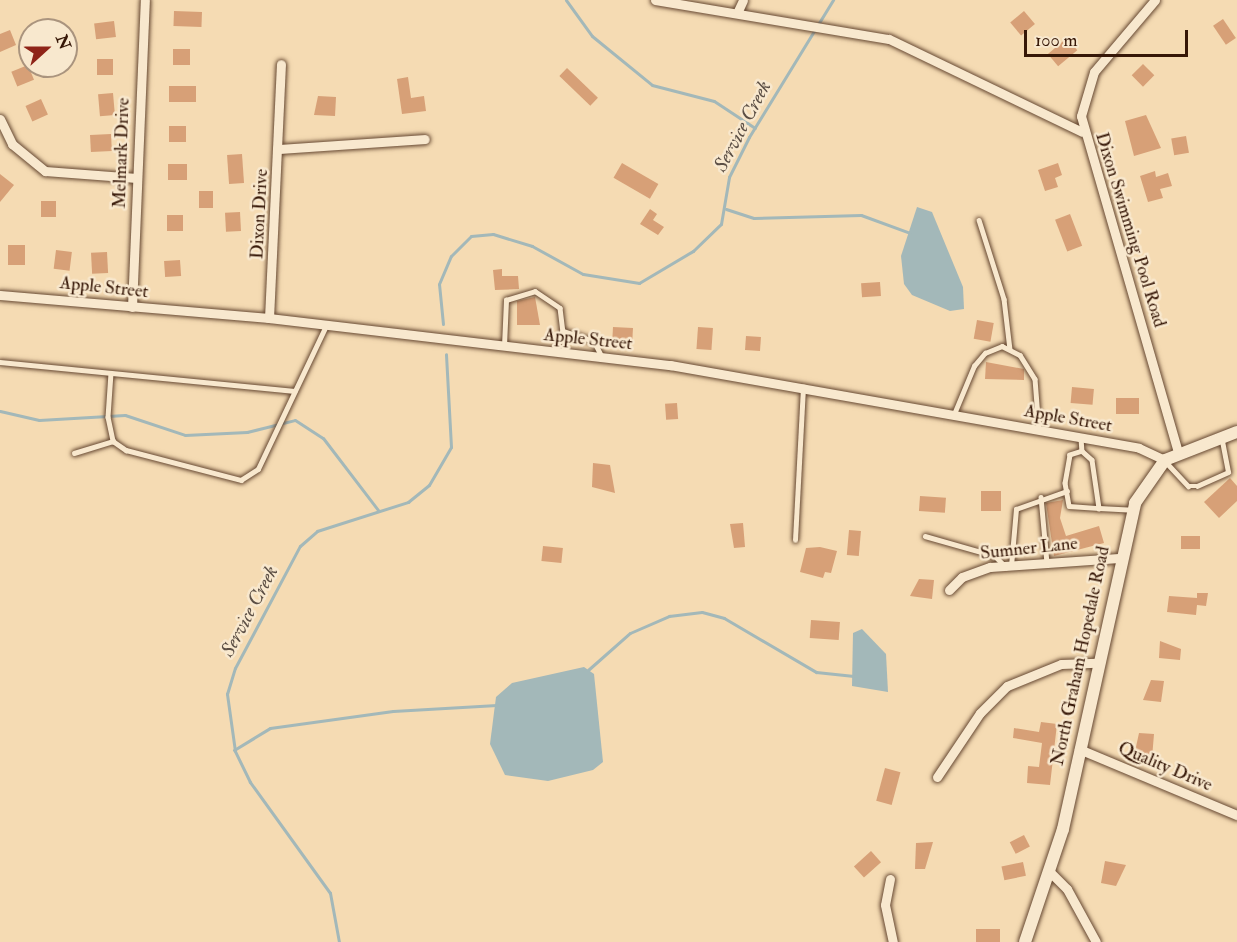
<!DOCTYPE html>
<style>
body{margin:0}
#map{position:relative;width:1237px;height:942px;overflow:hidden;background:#f5dbb3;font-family:"IM FELL Double Pica",serif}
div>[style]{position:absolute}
.water>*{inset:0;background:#a3b8b9}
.stream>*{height:3px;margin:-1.5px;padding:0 1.5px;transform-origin:1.5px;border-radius:1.5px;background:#a3b8b9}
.building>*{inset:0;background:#d7a077;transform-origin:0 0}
.roads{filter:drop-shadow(0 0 2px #664832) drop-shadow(0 0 2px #664832)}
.lane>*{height:4.5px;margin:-2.25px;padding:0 2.25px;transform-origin:2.25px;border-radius:2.25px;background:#f8e8ce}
.street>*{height:9px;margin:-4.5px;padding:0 4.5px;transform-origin:4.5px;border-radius:4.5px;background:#f8e8ce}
.secondary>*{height:12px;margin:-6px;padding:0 6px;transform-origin:6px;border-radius:6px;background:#f8e8ce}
span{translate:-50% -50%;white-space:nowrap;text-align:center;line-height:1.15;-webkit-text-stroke:5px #f8e8ce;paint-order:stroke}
.street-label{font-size:18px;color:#361707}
.water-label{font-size:20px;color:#5c4f45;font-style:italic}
.north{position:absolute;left:18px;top:18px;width:60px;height:60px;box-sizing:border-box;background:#f8e8ce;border:2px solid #aa947e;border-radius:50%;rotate:69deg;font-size:16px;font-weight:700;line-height:24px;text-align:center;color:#361707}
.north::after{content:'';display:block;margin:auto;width:21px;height:27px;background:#8f2418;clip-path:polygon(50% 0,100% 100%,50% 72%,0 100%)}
.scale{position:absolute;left:1024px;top:30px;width:164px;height:27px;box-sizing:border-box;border:3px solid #361707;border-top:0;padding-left:8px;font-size:18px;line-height:21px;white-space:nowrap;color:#361707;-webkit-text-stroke:4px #f8e8ce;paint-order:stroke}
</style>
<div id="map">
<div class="water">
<i style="clip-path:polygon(917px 207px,932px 212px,963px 287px,964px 309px,950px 311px,912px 295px,904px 284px,901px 256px)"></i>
<i style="clip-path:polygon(862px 629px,886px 654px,888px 692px,852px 686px,853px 633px)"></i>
<i style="clip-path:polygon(584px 667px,594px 674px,603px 762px,593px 770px,548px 781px,505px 775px,490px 744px,496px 697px,512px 683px)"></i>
</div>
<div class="stream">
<i style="left:566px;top:0;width:44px;rotate:54.2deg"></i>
<i style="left:592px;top:36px;width:77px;rotate:39.2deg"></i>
<i style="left:652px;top:85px;width:64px;rotate:14.5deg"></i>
<i style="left:714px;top:101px;width:49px;rotate:33.4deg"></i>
<i style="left:726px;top:209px;width:29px;rotate:18deg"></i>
<i style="left:754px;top:218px;width:107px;rotate:-1.6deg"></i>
<i style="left:861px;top:215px;width:52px;rotate:20.2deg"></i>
<i style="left:443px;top:324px;width:40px;rotate:-95.7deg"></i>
<i style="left:439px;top:284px;width:30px;rotate:-67deg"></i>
<i style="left:451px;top:256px;width:28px;rotate:-45deg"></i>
<i style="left:471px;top:236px;width:22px;rotate:-5deg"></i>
<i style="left:493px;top:234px;width:41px;rotate:17.1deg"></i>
<i style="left:532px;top:246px;width:58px;rotate:28.8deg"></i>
<i style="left:583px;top:274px;width:57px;rotate:9.1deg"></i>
<i style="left:639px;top:283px;width:63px;rotate:-30.7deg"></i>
<i style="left:693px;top:251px;width:39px;rotate:-44deg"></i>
<i style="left:721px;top:224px;width:48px;rotate:-80.3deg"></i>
<i style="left:729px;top:177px;width:45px;rotate:-63.4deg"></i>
<i style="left:749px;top:137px;width:161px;rotate:-58.5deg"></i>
<i style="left:0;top:411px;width:40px;rotate:13deg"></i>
<i style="left:39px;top:420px;width:86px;rotate:-3.3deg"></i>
<i style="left:125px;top:415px;width:63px;rotate:18.4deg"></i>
<i style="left:185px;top:435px;width:62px;rotate:-2.8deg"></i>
<i style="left:247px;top:432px;width:49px;rotate:-14deg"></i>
<i style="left:295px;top:420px;width:33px;rotate:33deg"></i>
<i style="left:323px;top:438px;width:91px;rotate:52.6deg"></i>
<i style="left:588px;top:670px;width:56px;rotate:-41.4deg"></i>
<i style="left:630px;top:633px;width:43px;rotate:-23.6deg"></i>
<i style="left:669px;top:616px;width:33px;rotate:-7deg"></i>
<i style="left:702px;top:612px;width:23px;rotate:15deg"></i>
<i style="left:724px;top:618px;width:107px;rotate:30.4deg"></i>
<i style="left:816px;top:672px;width:38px;rotate:6deg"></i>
<i style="left:234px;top:750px;width:42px;rotate:-31.4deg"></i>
<i style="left:270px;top:728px;width:124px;rotate:-7.9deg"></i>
<i style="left:393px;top:711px;width:104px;rotate:-3.3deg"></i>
<i style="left:339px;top:942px;width:50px;rotate:-100.4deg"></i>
<i style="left:330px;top:893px;width:137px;rotate:-125.8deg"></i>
<i style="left:250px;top:782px;width:34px;rotate:-116deg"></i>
<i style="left:235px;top:751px;width:58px;rotate:-98deg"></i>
<i style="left:227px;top:694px;width:27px;rotate:-73deg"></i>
<i style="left:235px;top:668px;width:138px;rotate:-62deg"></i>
<i style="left:300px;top:546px;width:23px;rotate:-41deg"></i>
<i style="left:317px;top:531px;width:96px;rotate:-17.7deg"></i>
<i style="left:408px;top:502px;width:27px;rotate:-39deg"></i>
<i style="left:429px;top:485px;width:44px;rotate:-59.9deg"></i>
<i style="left:451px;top:447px;width:93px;rotate:-93.1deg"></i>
</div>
<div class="building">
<i style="left:174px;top:11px;width:28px;height:15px;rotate:2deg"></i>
<i style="left:1024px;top:11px;width:17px;height:18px;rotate:50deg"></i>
<i style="left:1223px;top:19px;width:23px;height:12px;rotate:56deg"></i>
<i style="left:114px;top:21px;width:16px;height:20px;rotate:83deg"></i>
<i style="clip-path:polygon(10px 30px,16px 45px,0 52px,0 34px)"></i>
<i style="left:1067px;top:38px;width:16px;height:25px;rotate:50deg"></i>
<i style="left:173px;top:49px;width:17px;height:16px"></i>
<i style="left:97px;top:59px;width:16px;height:16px"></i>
<i style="left:1143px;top:64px;width:16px;height:16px;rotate:45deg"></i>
<i style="left:28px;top:65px;width:16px;height:18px;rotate:68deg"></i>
<i style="left:567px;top:68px;width:43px;height:11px;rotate:44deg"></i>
<i style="clip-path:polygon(408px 77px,411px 98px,424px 96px,426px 111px,402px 114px,397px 79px)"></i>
<i style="left:169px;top:86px;width:27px;height:16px"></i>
<i style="left:113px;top:93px;width:22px;height:15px;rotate:85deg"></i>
<i style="clip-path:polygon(318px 96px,336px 97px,335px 116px,314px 115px)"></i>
<i style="left:41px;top:99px;width:17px;height:17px;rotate:66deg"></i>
<i style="clip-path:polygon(1146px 115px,1161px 148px,1134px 156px,1125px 121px)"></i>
<i style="left:169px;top:126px;width:17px;height:16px"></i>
<i style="left:111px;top:134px;width:17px;height:21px;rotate:87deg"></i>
<i style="left:1186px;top:136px;width:17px;height:15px;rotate:80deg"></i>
<i style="left:242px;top:154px;width:29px;height:15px;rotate:86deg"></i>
<i style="left:622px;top:163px;width:42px;height:17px;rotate:30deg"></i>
<i style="clip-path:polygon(1058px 163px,1062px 175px,1055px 178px,1058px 187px,1045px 191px,1038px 170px)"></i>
<i style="left:168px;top:164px;width:19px;height:16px"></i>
<i style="clip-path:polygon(1155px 171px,1156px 177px,1168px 173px,1172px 186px,1160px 189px,1163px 198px,1148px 202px,1140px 176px)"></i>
<i style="clip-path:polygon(0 174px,14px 185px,0 202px)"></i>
<i style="left:199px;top:191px;width:14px;height:17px"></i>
<i style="left:41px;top:201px;width:15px;height:16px"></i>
<i style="clip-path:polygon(650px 209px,657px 214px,653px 220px,664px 227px,658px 235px,640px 224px)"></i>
<i style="left:240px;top:212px;width:19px;height:15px;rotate:87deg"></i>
<i style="left:1070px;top:214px;width:34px;height:16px;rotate:69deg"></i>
<i style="left:167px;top:215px;width:16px;height:16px"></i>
<i style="left:8px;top:245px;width:17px;height:20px"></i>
<i style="left:56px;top:250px;width:16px;height:19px;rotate:7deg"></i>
<i style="left:107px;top:252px;width:21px;height:16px;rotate:87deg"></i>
<i style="left:180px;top:260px;width:16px;height:16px;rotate:86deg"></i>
<i style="clip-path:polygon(502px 269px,502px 276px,518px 276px,519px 289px,495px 290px,493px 270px)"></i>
<i style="left:880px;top:282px;width:14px;height:19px;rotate:86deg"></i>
<i style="clip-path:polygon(535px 297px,540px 325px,517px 325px,517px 301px)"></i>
<i style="left:977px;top:320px;width:17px;height:19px;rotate:10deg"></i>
<i style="left:613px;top:327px;width:20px;height:15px;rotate:3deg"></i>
<i style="left:698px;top:327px;width:15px;height:22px;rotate:4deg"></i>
<i style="left:746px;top:336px;width:15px;height:14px;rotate:4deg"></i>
<i style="clip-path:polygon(986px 362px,1024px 369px,1024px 380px,985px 379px)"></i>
<i style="left:1072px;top:387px;width:22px;height:16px;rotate:5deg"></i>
<i style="left:1116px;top:398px;width:23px;height:16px"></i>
<i style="left:677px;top:403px;width:16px;height:12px;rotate:86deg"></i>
<i style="clip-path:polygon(593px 463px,610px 465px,615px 493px,592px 487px)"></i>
<i style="clip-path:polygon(1230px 478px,1237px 486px,1237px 501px,1219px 518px,1204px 502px)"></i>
<i style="left:981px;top:491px;width:20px;height:20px"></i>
<i style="left:920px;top:496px;width:26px;height:15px;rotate:4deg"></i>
<i style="clip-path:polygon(1063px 500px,1060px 518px,1066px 536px,1099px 526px,1104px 543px,1054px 556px,1046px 503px)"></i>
<i style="clip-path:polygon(743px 523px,745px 547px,734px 548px,730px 524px)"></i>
<i style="left:849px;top:530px;width:12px;height:25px;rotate:5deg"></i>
<i style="left:1181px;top:536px;width:19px;height:13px"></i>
<i style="left:543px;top:546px;width:20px;height:15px;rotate:6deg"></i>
<i style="clip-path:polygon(820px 547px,837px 551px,831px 573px,825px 572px,823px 578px,800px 572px,806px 548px)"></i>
<i style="clip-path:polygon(919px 579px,934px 580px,932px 599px,910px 596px)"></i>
<i style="clip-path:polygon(1197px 593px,1208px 593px,1206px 606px,1197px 605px,1196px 615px,1167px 612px,1169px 596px,1197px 598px)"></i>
<i style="left:811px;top:620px;width:29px;height:18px;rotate:4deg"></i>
<i style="clip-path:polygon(1160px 641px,1181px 649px,1180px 660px,1159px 658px)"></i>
<i style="clip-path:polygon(1151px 680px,1164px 681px,1161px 702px,1143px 700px)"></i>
<i style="clip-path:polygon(1041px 722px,1057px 724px,1050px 785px,1027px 783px,1028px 766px,1039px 767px,1042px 743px,1013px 738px,1014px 728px,1039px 732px)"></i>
<i style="clip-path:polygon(1139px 733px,1154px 734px,1152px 758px,1134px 756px)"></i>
<i style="left:885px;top:768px;width:16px;height:34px;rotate:15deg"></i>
<i style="left:1024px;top:835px;width:13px;height:16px;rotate:63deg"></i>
<i style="clip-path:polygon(933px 842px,925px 869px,915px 869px,916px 843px)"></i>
<i style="left:871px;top:851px;width:15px;height:23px;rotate:48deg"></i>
<i style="clip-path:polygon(1105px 861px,1126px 865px,1116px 886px,1101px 883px)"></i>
<i style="left:1023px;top:862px;width:14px;height:22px;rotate:78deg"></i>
<i style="left:976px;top:929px;width:24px;height:13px"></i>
</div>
<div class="roads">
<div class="lane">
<i style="left:979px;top:220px;width:83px;rotate:72.4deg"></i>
<i style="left:1004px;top:299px;width:50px;rotate:83.2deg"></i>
<i style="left:563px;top:331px;width:33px;rotate:18deg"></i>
<i style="left:594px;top:341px;width:18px;rotate:63deg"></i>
<i style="left:504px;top:346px;width:46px;rotate:-87.5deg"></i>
<i style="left:506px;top:300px;width:30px;rotate:-17deg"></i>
<i style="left:535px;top:291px;width:30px;rotate:34deg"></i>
<i style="left:560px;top:308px;width:23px;rotate:83deg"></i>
<i style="left:563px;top:331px;width:22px;rotate:111deg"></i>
<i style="left:0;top:362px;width:296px;rotate:5.6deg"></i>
<i style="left:111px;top:373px;width:44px;rotate:93.9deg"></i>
<i style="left:108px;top:417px;width:25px;rotate:78deg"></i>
<i style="left:113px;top:441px;width:16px;rotate:35deg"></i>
<i style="left:126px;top:450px;width:119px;rotate:14.6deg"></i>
<i style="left:241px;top:480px;width:20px;rotate:-33deg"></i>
<i style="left:258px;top:469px;width:158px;rotate:-64.6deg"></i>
<i style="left:954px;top:414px;width:52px;rotate:-67.4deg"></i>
<i style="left:974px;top:366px;width:17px;rotate:-50deg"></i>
<i style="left:985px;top:353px;width:18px;rotate:-22deg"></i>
<i style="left:1002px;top:346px;width:20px;rotate:27deg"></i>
<i style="left:1020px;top:355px;width:28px;rotate:58deg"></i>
<i style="left:1035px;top:379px;width:51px;rotate:85.5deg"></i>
<i style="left:1081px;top:438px;width:13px;rotate:86deg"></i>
<i style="left:1082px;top:451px;width:13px;rotate:42deg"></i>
<i style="left:1092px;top:460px;width:49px;rotate:81.7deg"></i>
<i style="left:1099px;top:508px;width:33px;rotate:3deg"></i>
<i style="left:1082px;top:451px;width:13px;rotate:162deg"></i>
<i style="left:1070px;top:455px;width:28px;rotate:100deg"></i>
<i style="left:1065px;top:483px;width:23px;rotate:80deg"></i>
<i style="left:1069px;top:506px;width:30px;rotate:4deg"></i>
<i style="left:74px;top:453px;width:41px;rotate:-17.1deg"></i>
<i style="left:1166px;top:462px;width:33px;rotate:47deg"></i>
<i style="left:1188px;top:486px;width:9px"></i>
<i style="left:1197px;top:486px;width:34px;rotate:-24deg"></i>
<i style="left:1228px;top:472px;width:33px;rotate:-101deg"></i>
<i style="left:1041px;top:497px;width:66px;rotate:84.8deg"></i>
<i style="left:925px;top:536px;width:73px;rotate:15.9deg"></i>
<i style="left:995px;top:556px;width:16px;rotate:45deg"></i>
<i style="left:795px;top:540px;width:153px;rotate:-87deg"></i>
<i style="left:1011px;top:566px;width:57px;rotate:-85deg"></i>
<i style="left:1016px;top:509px;width:54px;rotate:-19.4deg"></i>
</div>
<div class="street">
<i style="left:655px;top:0;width:237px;rotate:9.5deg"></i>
<i style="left:889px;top:39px;width:214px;rotate:25.7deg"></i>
<i style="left:1155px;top:0;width:94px;rotate:130.3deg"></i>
<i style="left:1094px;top:72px;width:46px;rotate:106.5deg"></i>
<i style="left:1081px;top:116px;width:351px;rotate:73.9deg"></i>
<i style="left:737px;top:13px;width:14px;rotate:-65deg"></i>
<i style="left:0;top:119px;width:28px;rotate:64deg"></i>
<i style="left:12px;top:144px;width:43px;rotate:39.3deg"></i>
<i style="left:45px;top:171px;width:92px;rotate:4.4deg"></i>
<i style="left:280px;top:149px;width:145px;rotate:-3.9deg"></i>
<i style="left:0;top:295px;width:270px;rotate:4.9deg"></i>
<i style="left:269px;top:318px;width:404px;rotate:6.7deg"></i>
<i style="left:670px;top:365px;width:476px;rotate:10deg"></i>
<i style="left:1139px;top:448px;width:29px;rotate:25deg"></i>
<i style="left:132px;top:307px;width:307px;rotate:-87.6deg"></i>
<i style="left:269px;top:318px;width:254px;rotate:-87.3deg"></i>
<i style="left:949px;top:590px;width:18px;rotate:-45deg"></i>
<i style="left:962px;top:577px;width:30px;rotate:-20deg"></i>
<i style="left:990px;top:567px;width:129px;rotate:-4deg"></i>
<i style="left:1079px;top:749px;width:171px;rotate:22.7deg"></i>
<i style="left:937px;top:777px;width:77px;rotate:-56.1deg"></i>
<i style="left:980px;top:713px;width:38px;rotate:-45deg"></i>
<i style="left:1007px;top:686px;width:58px;rotate:-22.2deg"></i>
<i style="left:1061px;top:664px;width:36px;rotate:-2deg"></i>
<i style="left:1050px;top:872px;width:24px;rotate:45deg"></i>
<i style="left:1067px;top:889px;width:60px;rotate:61.3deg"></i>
<i style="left:890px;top:879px;width:26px;rotate:101deg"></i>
<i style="left:885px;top:905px;width:38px;rotate:78deg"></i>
</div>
<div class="secondary">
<i style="left:1025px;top:942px;width:119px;rotate:-71.4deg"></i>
<i style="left:1063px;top:829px;width:334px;rotate:-77.5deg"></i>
<i style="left:1135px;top:503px;width:52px;rotate:-55.1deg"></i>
<i style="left:1165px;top:460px;width:77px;rotate:-21.3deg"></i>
</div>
</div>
<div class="street-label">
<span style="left:122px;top:153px;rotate:-88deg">Melmark Drive</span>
<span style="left:260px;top:214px;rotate:-87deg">Dixon Drive</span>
<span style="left:1130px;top:230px;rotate:73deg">Dixon Swimming Pool Road</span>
<span style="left:104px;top:288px;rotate:6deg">Apple Street</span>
<span style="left:588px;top:340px;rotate:6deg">Apple Street</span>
<span style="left:1068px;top:419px;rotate:10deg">Apple Street</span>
<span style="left:1029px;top:549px;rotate:-6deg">Sumner Lane</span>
<span style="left:1081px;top:656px;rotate:-78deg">North Graham Hopedale Road</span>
<span style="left:1165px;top:767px;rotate:23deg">Quality Drive</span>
</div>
<div class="water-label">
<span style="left:742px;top:126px;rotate:-62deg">Service Creek</span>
<span style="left:249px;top:611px;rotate:-62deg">Service Creek</span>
</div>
<div class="north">N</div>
<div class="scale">100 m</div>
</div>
